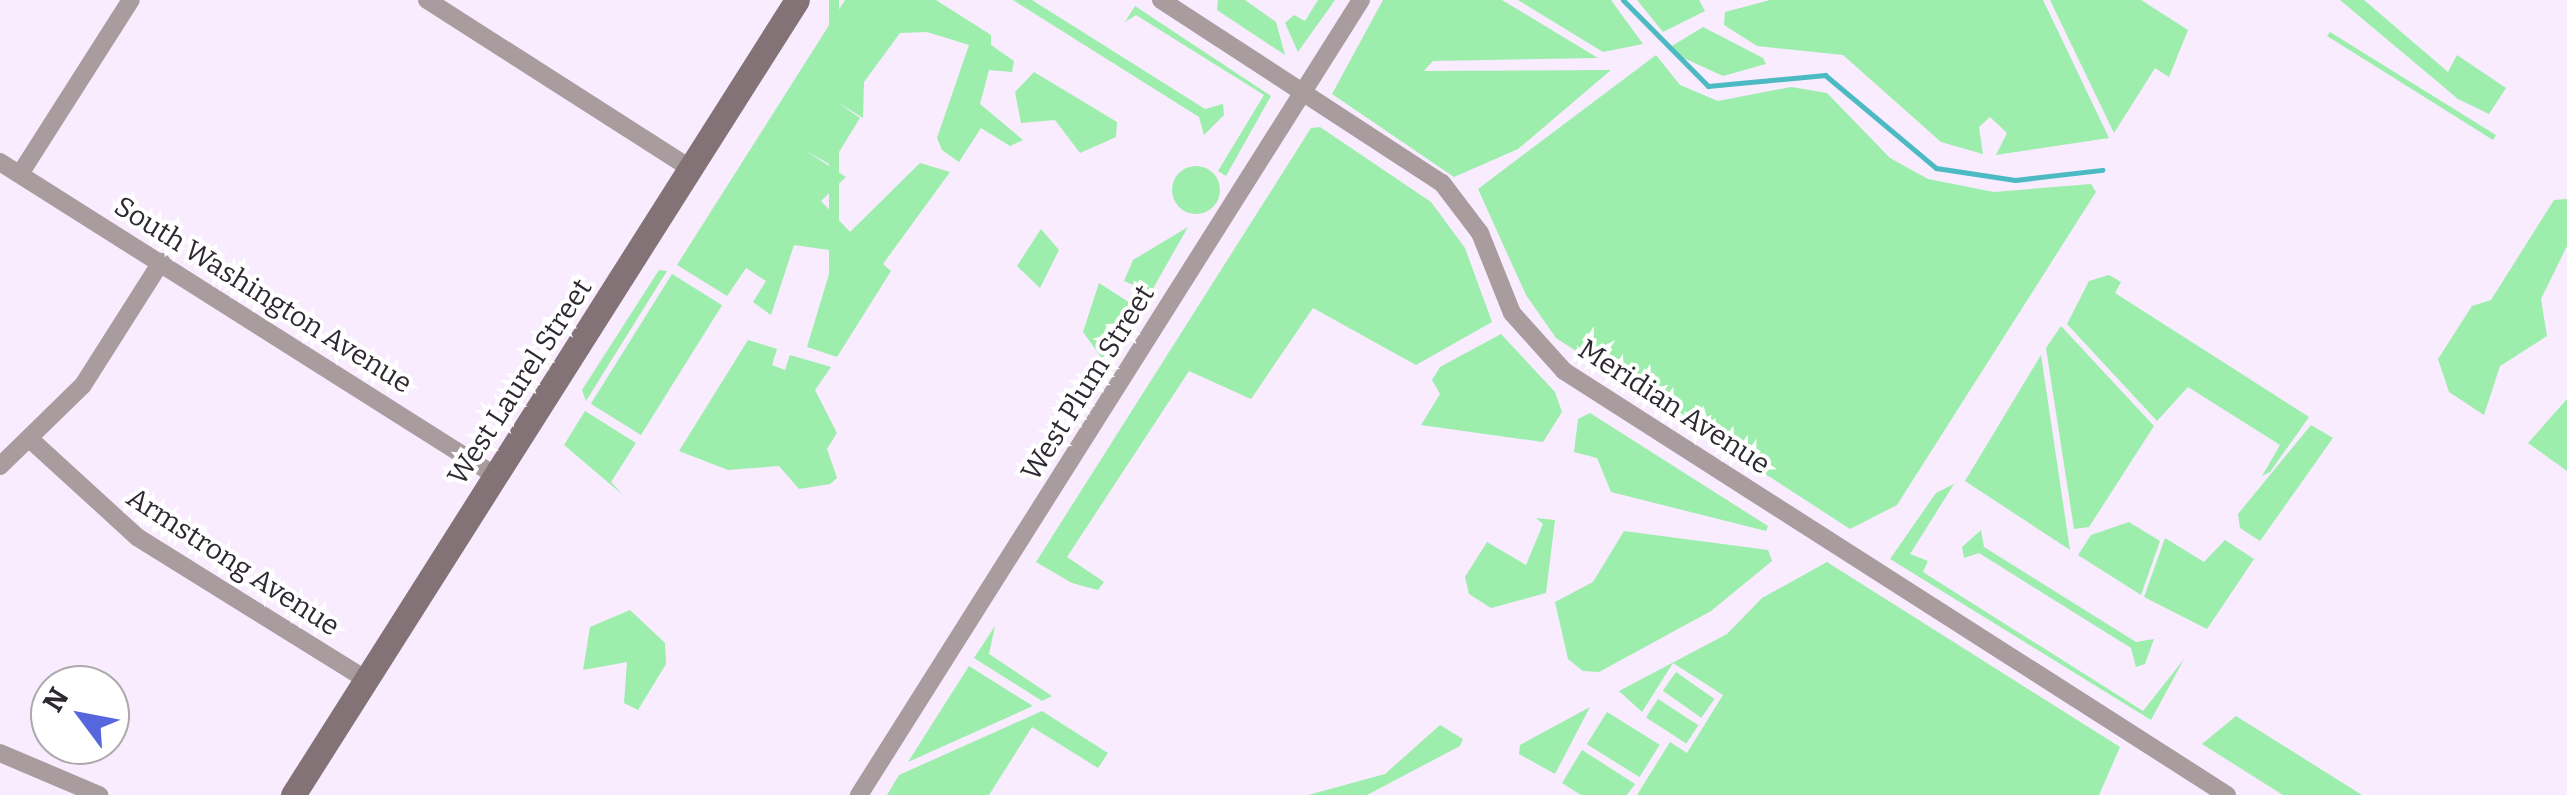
<!DOCTYPE html>
<style>
body{margin:0}
#map{position:relative;width:2567px;height:795px;overflow:hidden;background:#f8ecfe;font-family:Bitter,serif}
div>[style]{position:absolute}
.green>*{inset:0;background:#9dedad;transform-origin:0 0}
.round{border-radius:50%}
.stream>*{height:5px;margin:-2.5px;padding:0 2.5px;transform-origin:2.5px;border-radius:2.5px;background:#4cbac3}
.street>*{height:18px;margin:-9px;padding:0 9px;transform-origin:9px;border-radius:9px;background:#a89c9e}
.secondary>*{height:25px;margin:-12.5px;padding:0 12.5px;transform-origin:12.5px;border-radius:12.5px;background:#847376}
span{translate:-50% -50%;white-space:nowrap;text-align:center;line-height:1.15;-webkit-text-stroke:8px #fff;paint-order:stroke}
.street-label{font-size:28px;color:#2e2830}
.north{position:absolute;left:30px;top:665px;width:100px;height:100px;box-sizing:border-box;background:#fff;border:2px solid #aba9ac;border-radius:50%;rotate:302deg;font-size:28px;font-weight:700;line-height:40px;text-align:center;color:#2e2830}
.north::after{content:'';display:block;margin:auto;width:35px;height:45px;background:#5666dd;clip-path:polygon(50% 0,100% 100%,50% 72%,0 100%)}
</style>
<div id="map">
<div class="green">
<i style="left:829px;top:0;width:10px;height:297px"></i>
<i style="clip-path:polygon(845px 0,936px 0,991px 35px,991px 45px,1014px 61px,1012px 72px,989px 70px,980px 104px,1023px 140px,1010px 146px,981px 128px,959px 162px,942px 150px,937px 138px,969px 45px,927px 32px,900px 33px,864px 82px,863px 118px,837px 102px,860px 118px,831px 165px,806px 151px,846px 177px,821px 201px,850px 232px,920px 163px,950px 172px,883px 264px,891px 271px,837px 357px,807px 347px,836px 251px,794px 245px,771px 315px,753px 302px,766px 281px,746px 268px,727px 296px,677px 265px)"></i>
<i style="clip-path:polygon(1013px 0,1032px 0,1205px 109px,1223px 104px,1224px 115px,1204px 135px,1199px 117px)"></i>
<i style="clip-path:polygon(1218px 0,1245px 0,1276px 22px,1285px 55px,1217px 10px)"></i>
<i style="clip-path:polygon(1318px 0,1335px 0,1298px 52px,1285px 23px,1294px 15px,1305px 21px)"></i>
<i style="clip-path:polygon(1383px 0,1502px 0,1598px 58px,1433px 61px,1424px 71px,1611px 70px,1518px 149px,1454px 177px,1332px 94px)"></i>
<i style="clip-path:polygon(1518px 0,1611px 0,1643px 44px,1603px 52px)"></i>
<i style="clip-path:polygon(1637px 0,1699px 0,1705px 11px,1663px 32px)"></i>
<i style="clip-path:polygon(1770px 0,2043px 0,2109px 138px,1996px 155px,2007px 133px,1990px 117px,1979px 127px,1983px 154px,1941px 142px,1843px 55px,1757px 46px,1724px 25px,1725px 12px)"></i>
<i style="clip-path:polygon(2050px 0,2141px 0,2188px 30px,2169px 77px,2155px 68px,2114px 133px)"></i>
<i style="clip-path:polygon(2340px 0,2364px 0,2448px 72px,2457px 55px,2506px 88px,2489px 114px,2458px 99px)"></i>
<i style="clip-path:polygon(1135px 6px,1271px 96px,1226px 176px,1218px 171px,1264px 95px,1136px 15px,1125px 22px)"></i>
<i style="clip-path:polygon(1703px 27px,1763px 58px,1766px 64px,1723px 76px,1677px 55px,1672px 46px)"></i>
<i style="clip-path:polygon(2330px 32px,2496px 135px,2493px 140px,2327px 36px)"></i>
<i style="clip-path:polygon(1656px 55px,1680px 85px,1718px 101px,1791px 87px,1827px 93px,1890px 158px,1928px 179px,1994px 192px,2091px 184px,2096px 192px,1897px 505px,1850px 529px,1556px 338px,1526px 295px,1478px 189px)"></i>
<i style="clip-path:polygon(1034px 72px,1117px 122px,1116px 137px,1080px 153px,1055px 120px,1021px 123px,1015px 92px)"></i>
<i style="clip-path:polygon(1320px 127px,1431px 202px,1465px 248px,1492px 322px,1416px 365px,1313px 308px,1251px 399px,1189px 371px,1067px 557px,1104px 582px,1098px 590px,1072px 583px,1036px 562px,1311px 128px)"></i>
<i class="round" style="left:1172px;top:166px;width:48px;height:48px"></i>
<i style="clip-path:polygon(2567px 199px,2567px 246px,2541px 299px,2547px 336px,2500px 366px,2484px 415px,2449px 392px,2438px 359px,2472px 306px,2491px 300px,2554px 200px)"></i>
<i style="clip-path:polygon(1188px 227px,1151px 292px,1124px 281px,1133px 260px)"></i>
<i style="clip-path:polygon(1041px 229px,1059px 250px,1040px 288px,1017px 266px)"></i>
<i style="clip-path:polygon(659px 270px,667px 271px,586px 401px,582px 390px)"></i>
<i style="left:672px;top:274px;width:59px;height:153px;rotate:32deg"></i>
<i style="clip-path:polygon(2109px 275px,2121px 282px,2115px 293px,2309px 417px,2270px 472px,2262px 476px,2280px 445px,2188px 387px,2157px 421px,2067px 324px,2089px 281px)"></i>
<i style="clip-path:polygon(1099px 283px,1141px 310px,1106px 364px,1083px 332px)"></i>
<i style="clip-path:polygon(2061px 326px,2154px 426px,2089px 527px,2074px 529px,2046px 348px)"></i>
<i style="clip-path:polygon(1501px 334px,1555px 392px,1562px 412px,1543px 442px,1421px 425px,1440px 394px,1432px 380px,1440px 367px)"></i>
<i style="clip-path:polygon(748px 340px,777px 349px,772px 365px,785px 370px,790px 355px,831px 367px,815px 390px,837px 433px,827px 449px,837px 478px,830px 484px,799px 489px,779px 466px,728px 470px,679px 451px)"></i>
<i style="clip-path:polygon(2041px 355px,2070px 550px,1965px 481px)"></i>
<i style="clip-path:polygon(2567px 399px,2567px 471px,2528px 443px)"></i>
<i style="clip-path:polygon(585px 411px,636px 443px,611px 482px,623px 495px,564px 445px)"></i>
<i style="clip-path:polygon(1590px 413px,1768px 526px,1766px 531px,1611px 492px,1597px 458px,1574px 452px,1578px 419px)"></i>
<i style="clip-path:polygon(2311px 425px,2333px 438px,2260px 541px,2240px 528px,2238px 514px)"></i>
<i style="clip-path:polygon(1954px 484px,1910px 554px,1928px 561px,1923px 572px,2143px 711px,2184px 659px,2151px 720px,1890px 559px,1936px 493px)"></i>
<i style="clip-path:polygon(1536px 518px,1555px 520px,1546px 593px,1491px 608px,1469px 594px,1465px 577px,1487px 542px,1526px 565px,1543px 524px)"></i>
<i style="clip-path:polygon(2129px 522px,2160px 541px,2141px 595px,2078px 555px,2091px 535px)"></i>
<i style="clip-path:polygon(1981px 530px,1984px 547px,2136px 642px,2154px 639px,2145px 664px,2136px 667px,2131px 648px,1979px 553px,1964px 558px,1962px 547px)"></i>
<i style="clip-path:polygon(1624px 531px,1768px 550px,1772px 561px,1711px 611px,1599px 672px,1583px 671px,1568px 659px,1555px 602px,1593px 582px)"></i>
<i style="clip-path:polygon(2165px 538px,2204px 562px,2225px 540px,2254px 559px,2207px 629px,2144px 597px)"></i>
<i style="clip-path:polygon(1827px 562px,2120px 747px,2099px 795px,1637px 795px,1670px 742px,1687px 753px,1723px 695px,1673px 663px,1642px 712px,1619px 691px,1727px 634px,1762px 598px)"></i>
<i style="clip-path:polygon(630px 610px,665px 643px,666px 664px,638px 710px,624px 703px,627px 662px,583px 670px,590px 627px)"></i>
<i style="clip-path:polygon(995px 626px,989px 654px,1052px 696px,1042px 701px,974px 658px)"></i>
<i style="clip-path:polygon(969px 666px,1033px 706px,908px 762px)"></i>
<i style="left:1676px;top:672px;width:47px;height:23px;rotate:35deg"></i>
<i style="left:1658px;top:699px;width:48px;height:22px;rotate:33deg"></i>
<i style="clip-path:polygon(1590px 707px,1555px 774px,1519px 754px,1520px 745px)"></i>
<i style="clip-path:polygon(1042px 711px,1108px 753px,1098px 768px,1032px 727px,989px 795px,887px 795px,899px 775px)"></i>
<i style="left:1607px;top:712px;width:62px;height:38px;rotate:32deg"></i>
<i style="clip-path:polygon(2236px 716px,2362px 795px,2283px 795px,2202px 744px)"></i>
<i style="clip-path:polygon(1440px 725px,1463px 739px,1460px 746px,1367px 795px,1308px 795px,1385px 774px)"></i>
<i style="clip-path:polygon(1582px 750px,1635px 784px,1627px 795px,1581px 795px,1562px 783px)"></i>
</div>
<div class="stream">
<i style="left:1623px;top:0;width:121px;rotate:45.3deg"></i>
<i style="left:1708px;top:86px;width:118px;rotate:-5.4deg"></i>
<i style="left:1825px;top:75px;width:145px;rotate:40deg"></i>
<i style="left:1936px;top:168px;width:80px;rotate:8.6deg"></i>
<i style="left:2015px;top:180px;width:88px;rotate:-6.6deg"></i>
</div>
<div class="street">
<i style="left:427px;top:0;width:313px;rotate:32.6deg"></i>
<i style="left:1161px;top:0;width:335px;rotate:33.1deg"></i>
<i style="left:1442px;top:183px;width:63px;rotate:52.8deg"></i>
<i style="left:1480px;top:233px;width:86px;rotate:68.2deg"></i>
<i style="left:1512px;top:313px;width:78px;rotate:48.1deg"></i>
<i style="left:1564px;top:371px;width:787px;rotate:32.6deg"></i>
<i style="left:0;top:162px;width:587px;rotate:32.34deg"></i>
<i style="left:20px;top:174px;width:206px;rotate:-57.5deg"></i>
<i style="left:32px;top:441px;width:142px;rotate:42.4deg"></i>
<i style="left:137px;top:537px;width:271px;rotate:31.9deg"></i>
<i style="left:0;top:466px;width:116px;rotate:-44.3deg"></i>
<i style="left:83px;top:385px;width:146px;rotate:-57.6deg"></i>
<i style="left:0;top:753px;width:108px;rotate:23deg"></i>
<i style="left:859px;top:795px;width:940px;rotate:-57.73deg"></i>
</div>
<div class="secondary">
<i style="left:293px;top:795px;width:941px;rotate:-57.63deg"></i>
</div>
<div class="street-label">
<span style="left:263px;top:295px;rotate:32deg">South Washington Avenue</span>
<span style="left:520px;top:382px;rotate:-57deg">West Laurel Street</span>
<span style="left:1088px;top:383px;rotate:-58deg">West Plum Street</span>
<span style="left:1674px;top:407px;rotate:33deg">Meridian Avenue</span>
<span style="left:233px;top:562px;rotate:33deg">Armstrong Avenue</span>
</div>
<div class="north">N</div>
</div>
